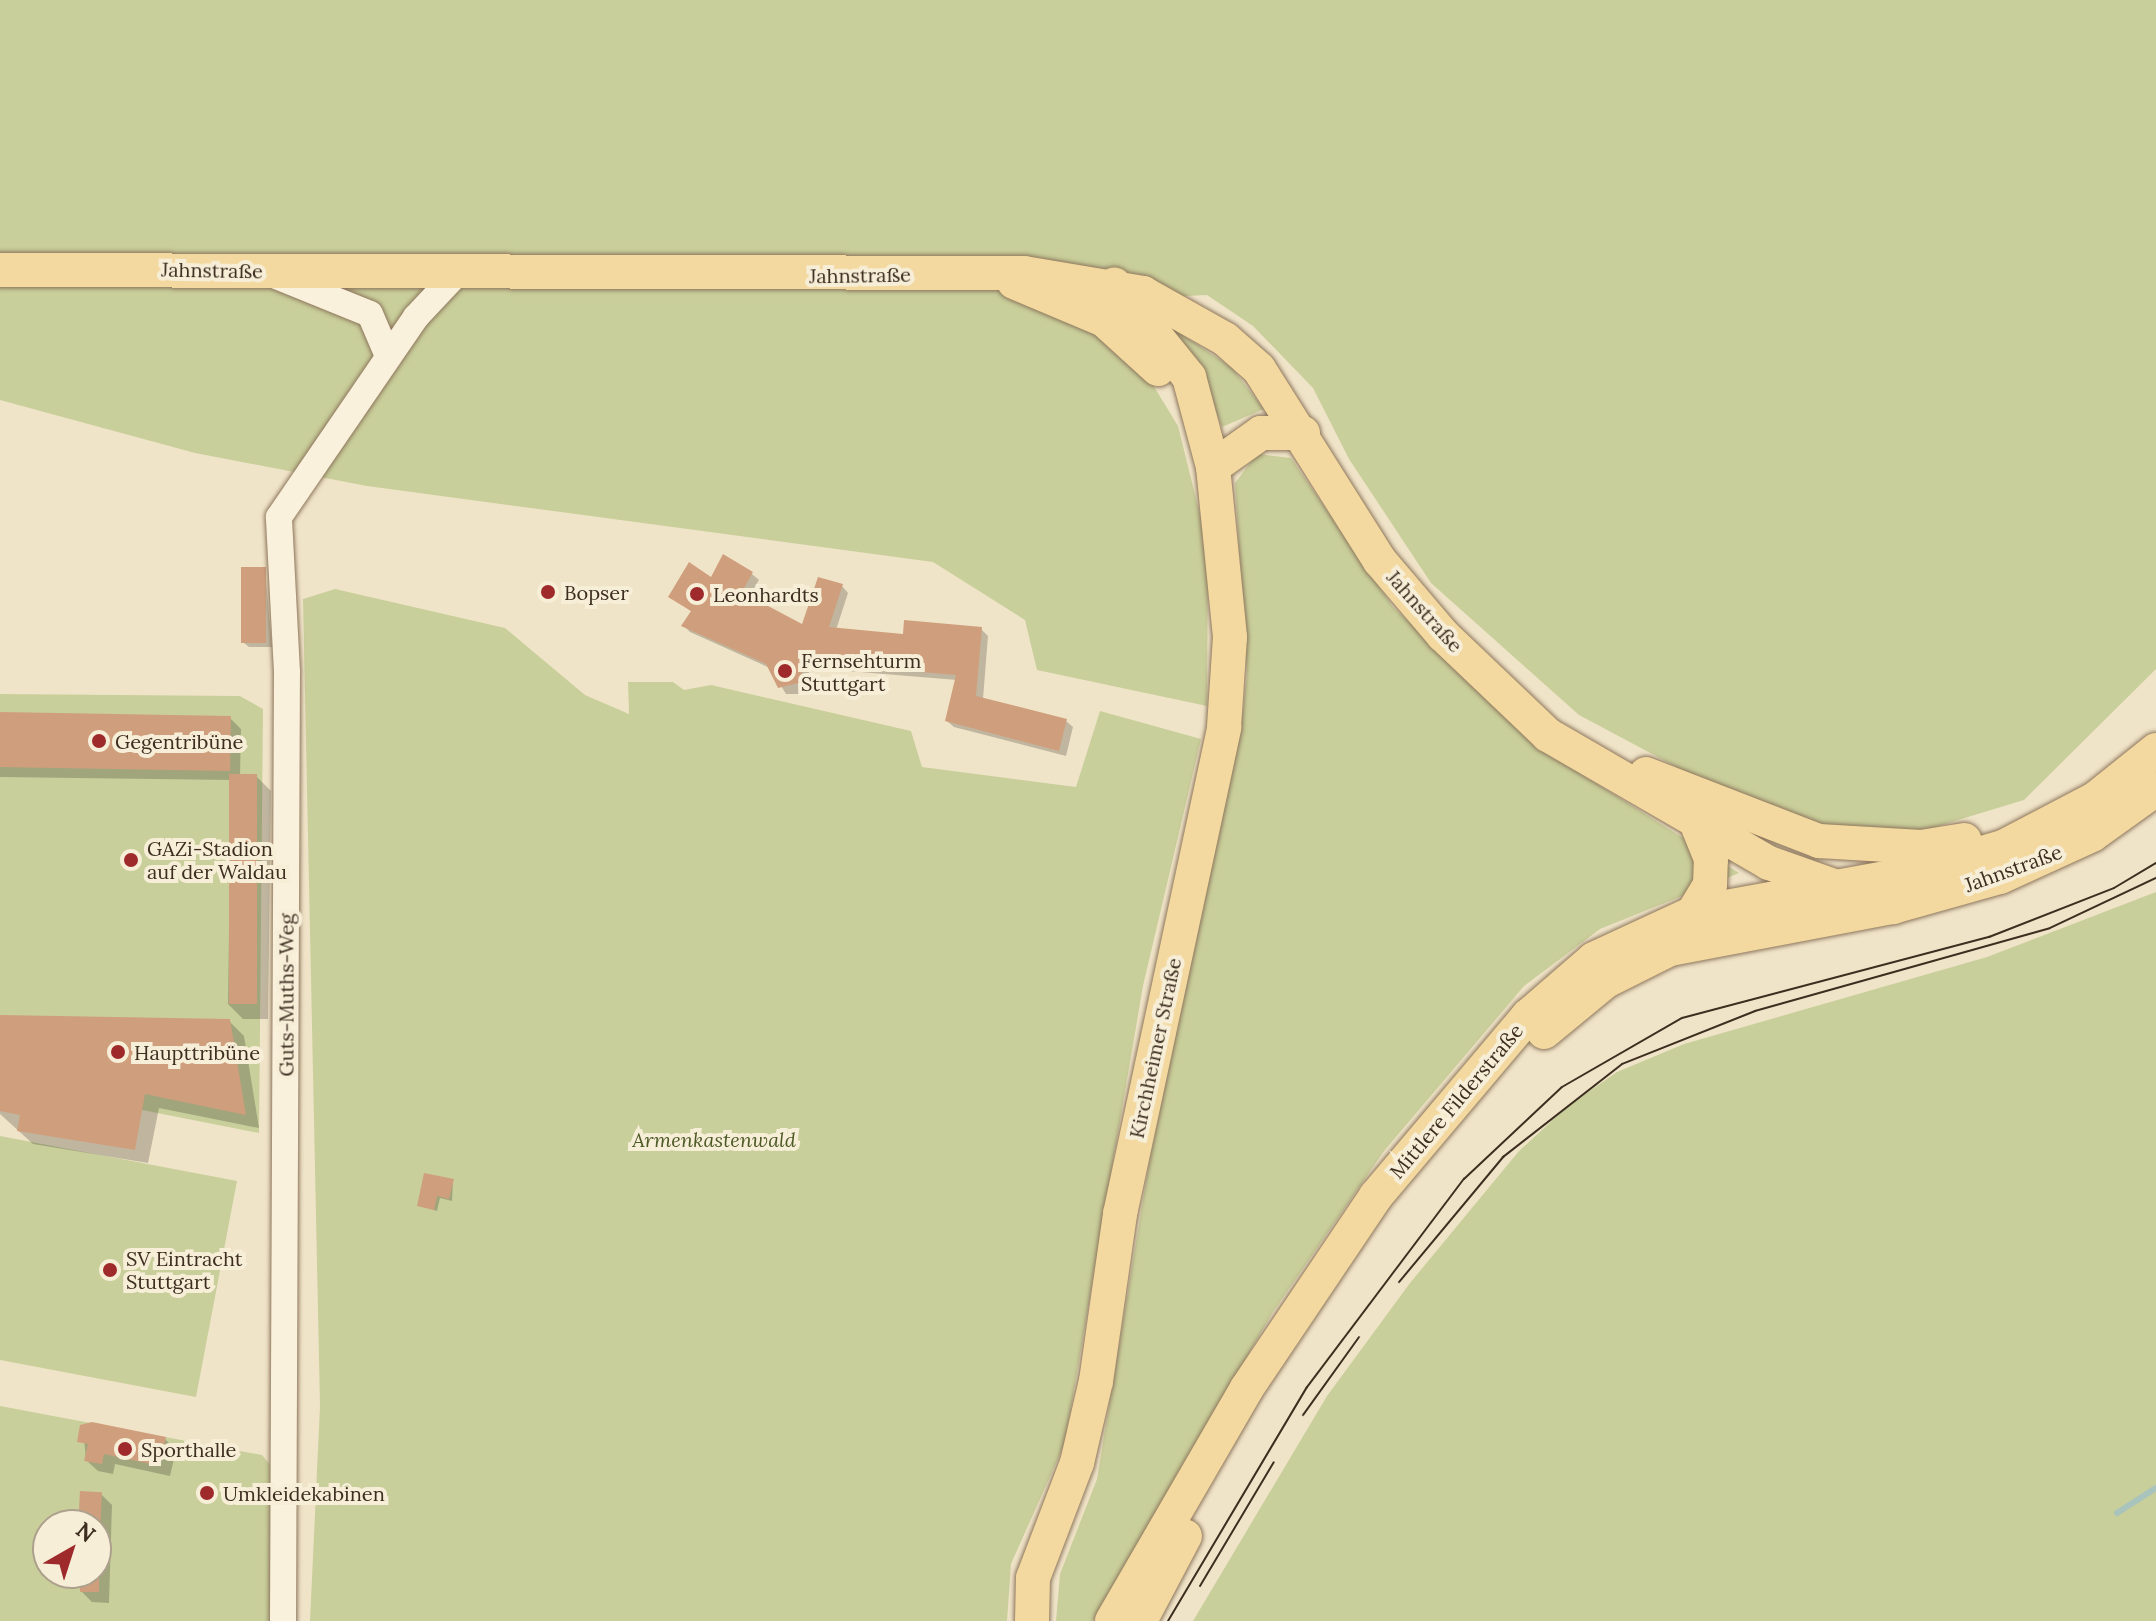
<!DOCTYPE html>
<meta charset="utf-8">
<style>
body{margin:0}
#map{position:relative;width:2156px;height:1621px;overflow:hidden;background:#f0e4c8;font-family:Lora,serif}
div>[style]{position:absolute}
.green>*{inset:0;background:#c9cf9b}
.shadow>*{inset:0;background:#0003}
.stream>*{height:6px;margin:-3px;padding:0 3px;transform-origin:3px;border-radius:3px;background:#a9c4bc}
.building>*{inset:0;background:#cf9f7d;transform-origin:0 0}
.roads{filter:drop-shadow(0 0 2px #8d765c) drop-shadow(0 0 2px #8d765c)}
.minor>*{height:26px;margin:-13px;padding:0 13px;transform-origin:13px;border-radius:13px;background:#faf1dc}
.major>*{height:34px;margin:-17px;padding:0 17px;transform-origin:17px;border-radius:17px;background:#f3d9a0}
.tram>*{height:2px;margin:-1px;padding:0 1px;transform-origin:1px;border-radius:1px;background:#3d2e20}
.dots>*{width:22px;height:22px;translate:-50% -50%;box-sizing:border-box;border:4px solid #f7eed8;border-radius:50%}
span{translate:-50% -50%;white-space:nowrap;text-align:center;line-height:1.15;-webkit-text-stroke:8px #f7eed8;paint-order:stroke}
.street-label{font-size:20px;color:#3d2e20}
.poi-label{font-size:20px;color:#3d2e20}
.left{translate:0 -50%;text-align:left}
.park-label{font-size:20px;color:#4d5a26;font-style:italic}
.north{position:absolute;left:32px;top:1509px;width:80px;height:80px;box-sizing:border-box;background:#f7eed8;border:2px solid #ada18e;border-radius:50%;rotate:39deg;font-size:22px;font-weight:700;line-height:32px;text-align:center;color:#3d2e20}
.north::after{content:'';display:block;margin:auto;width:28px;height:36px;background:#9e2a2b;clip-path:polygon(50% 0,100% 100%,50% 72%,0 100%)}
</style>
<div id="map">
<div class="green">
<i style="clip-path:polygon(0 0,2156px 0,2156px 669px,2024px 800px,1925px 830px,1791px 828px,1579px 715px,1431px 583px,1349px 459px,1313px 388px,1253px 326px,1207px 295px,1121px 299px,1139px 362px,1178px 426px,1208px 547px,1207px 706px,1037px 670px,1025px 620px,933px 562px,367px 486px,195px 453px,0 400px)"></i>
<i style="clip-path:polygon(1154px 316px,1231px 367px,1264px 409px,1222px 427px,1210px 396px)"></i>
<i style="clip-path:polygon(1257px 454px,1291px 458px,1393px 607px,1546px 752px,1739px 873px,1600px 929px,1524px 986px,1384px 1151px,1273px 1312px,1093px 1621px,1056px 1621px,1060px 1574px,1097px 1479px,1150px 1158px,1243px 711px,1247px 675px,1235px 483px)"></i>
<i style="clip-path:polygon(335px 589px,505px 628px,585px 695px,629px 714px,628px 682px,673px 682px,684px 690px,711px 685px,911px 731px,922px 767px,1076px 787px,1100px 711px,1201px 739px,1143px 986px,1065px 1443px,1011px 1564px,1007px 1621px,310px 1621px,320px 1406px,303px 599px)"></i>
<i style="clip-path:polygon(0 694px,240px 696px,263px 709px,259px 1133px,46px 1091px,0 1090px)"></i>
<i style="clip-path:polygon(2156px 892px,2156px 1621px,1193px 1621px,1327px 1396px,1410px 1283px,1519px 1151px,1568px 1106px,1617px 1072px,1684px 1044px,1987px 957px)"></i>
<i style="clip-path:polygon(0 1136px,237px 1181px,196px 1397px,0 1360px)"></i>
<i style="clip-path:polygon(evenodd,0 1406px,262px 1455px,271px 1466px,271px 1621px,0 1621px,0 1406px,48px 1525px,96px 1525px,96px 1573px,48px 1573px,48px 1525px)"></i>
</div>
<div class="shadow">
<i style="clip-path:polygon(265px 569px,272px 647px,249px 647px,244px 643px)"></i>
<i style="clip-path:polygon(752px 574px,759px 580px,748px 598px,803px 627px,842px 586px,848px 593px,836px 630px,905px 636px,981px 629px,988px 636px,983px 699px,1066px 721px,1073px 727px,1066px 756px,954px 727px,947px 721px,957px 680px,811px 668px,799px 694px,786px 694px,770px 668px,690px 632px,684px 626px,692px 612px,671px 596px)"></i>
<i style="clip-path:polygon(0 714px,230px 718px,241px 729px,240px 776px,256px 776px,271px 791px,268px 1019px,243px 1019px,228px 1004px,231px 780px,0 777px)"></i>
<i style="clip-path:polygon(0 1017px,229px 1021px,244px 1036px,259px 1128px,159px 1108px,148px 1163px,33px 1144px,0 1114px)"></i>
<i style="clip-path:polygon(453px 1181px,452px 1201px,440px 1198px,437px 1211px,419px 1205px)"></i>
<i style="clip-path:polygon(83px 1428px,165px 1439px,176px 1450px,170px 1476px,115px 1464px,113px 1474px,98px 1471px,86px 1460px)"></i>
<i style="clip-path:polygon(101px 1494px,112px 1505px,109px 1603px,92px 1602px,81px 1591px,81px 1573px,96px 1573px,96px 1525px,81px 1525px)"></i>
</div>
<div class="stream">
<i style="left:2117px;top:1513px;width:46px;rotate:-32.7deg"></i>
</div>
<div class="building">
<i style="clip-path:polygon(723px 554px,753px 572px,742px 592px,802px 624px,818px 577px,843px 584px,829px 627px,903px 634px,904px 620px,982px 627px,976px 696px,1067px 719px,1059px 751px,945px 721px,956px 675px,804px 662px,799px 683px,778px 688px,766px 664px,681px 626px,691px 611px,668px 597px,689px 562px,711px 577px)"></i>
<i style="left:241px;top:567px;width:25px;height:76px"></i>
<i style="left:0;top:712px;width:231px;height:55px;rotate:1deg"></i>
<i style="left:229px;top:774px;width:28px;height:230px"></i>
<i style="clip-path:polygon(0 1015px,230px 1019px,246px 1115px,145px 1094px,135px 1150px,17px 1131px,20px 1115px,0 1111px)"></i>
<i style="clip-path:polygon(424px 1173px,454px 1179px,449px 1199px,437px 1196px,434px 1210px,417px 1206px)"></i>
<i style="clip-path:polygon(92px 1422px,166px 1437px,160px 1466px,104px 1454px,102px 1464px,84px 1461px,88px 1444px,77px 1442px,80px 1425px)"></i>
<i style="left:80px;top:1491px;width:22px;height:34px;rotate:3deg"></i>
<i style="left:80px;top:1573px;width:19px;height:19px"></i>
</div>
<div class="roads">
<div class="minor">
<i style="left:276px;top:276px;width:101px;rotate:22deg"></i>
<i style="left:370px;top:314px;width:46px;rotate:66.8deg"></i>
<i style="left:283px;top:1621px;width:949px;rotate:-89.76deg"></i>
<i style="left:287px;top:672px;width:155px;rotate:-93deg"></i>
<i style="left:279px;top:517px;width:242px;rotate:-55.6deg"></i>
<i style="left:416px;top:317px;width:63px;rotate:-46.9deg"></i>
</div>
<div class="major">
<i style="left:0;top:270px;width:1024px;rotate:0.17deg"></i>
<i style="left:1024px;top:273px;width:121px;rotate:9.5deg"></i>
<i style="left:1143px;top:293px;width:94px;rotate:29.3deg"></i>
<i style="left:1225px;top:339px;width:45px;rotate:41.4deg"></i>
<i style="left:1259px;top:369px;width:227px;rotate:57.8deg"></i>
<i style="left:1380px;top:561px;width:97px;rotate:49.6deg"></i>
<i style="left:1443px;top:635px;width:145px;rotate:43.6deg"></i>
<i style="left:1548px;top:735px;width:255px;rotate:30.1deg"></i>
<i style="left:1769px;top:863px;width:132px;rotate:19.5deg"></i>
<i style="left:1014px;top:282px;width:98px;rotate:22.9deg"></i>
<i style="left:1104px;top:320px;width:73px;rotate:42.2deg"></i>
<i style="left:1213px;top:467px;width:59px;rotate:-35.3deg"></i>
<i style="left:1261px;top:433px;width:42px"></i>
<i style="left:1646px;top:774px;width:186px;rotate:21.2deg"></i>
<i style="left:1819px;top:841px;width:102px;rotate:3.4deg"></i>
<i style="left:1921px;top:847px;width:44px;rotate:-9.2deg"></i>
<i style="left:1693px;top:913px;width:33px;rotate:-59deg"></i>
<i style="left:1710px;top:885px;width:26px;rotate:-88deg"></i>
<i style="left:1711px;top:859px;width:35px;rotate:-112deg"></i>
<i style="left:1544px;top:1032px;width:80px;rotate:-39.4deg"></i>
<i style="left:1606px;top:981px;width:72px;rotate:-26.6deg"></i>
<i style="left:1670px;top:949px;width:227px;rotate:-10.7deg"></i>
<i style="left:1893px;top:907px;width:111px;rotate:-15.7deg"></i>
<i style="left:2000px;top:877px;width:101px;rotate:-24.5deg"></i>
<i style="left:2092px;top:835px;width:79px;rotate:-35.7deg"></i>
<i style="left:1032px;top:1621px;width:43px;rotate:-88.7deg"></i>
<i style="left:1033px;top:1578px;width:123px;rotate:-69.1deg"></i>
<i style="left:1077px;top:1463px;width:84px;rotate:-77deg"></i>
<i style="left:1096px;top:1381px;width:169px;rotate:-81.8deg"></i>
<i style="left:1120px;top:1214px;width:498px;rotate:-77.9deg"></i>
<i style="left:1224px;top:727px;width:90px;rotate:-86.2deg"></i>
<i style="left:1230px;top:637px;width:171px;rotate:-95.7deg"></i>
<i style="left:1213px;top:467px;width:93px;rotate:-104.9deg"></i>
<i style="left:1189px;top:377px;width:119px;rotate:-128.9deg"></i>
<i style="left:1112px;top:1621px;width:269px;rotate:-59.9deg"></i>
<i style="left:1247px;top:1388px;width:231px;rotate:-56.1deg"></i>
<i style="left:1376px;top:1196px;width:236px;rotate:-49.8deg"></i>
<i style="left:1528px;top:1016px;width:87px;rotate:-40.8deg"></i>
<i style="left:1594px;top:959px;width:109px;rotate:-24.9deg"></i>
<i style="left:1693px;top:913px;width:225px;rotate:-10.3deg"></i>
<i style="left:1914px;top:873px;width:93px;rotate:-16.3deg"></i>
<i style="left:2003px;top:847px;width:104px;rotate:-27.6deg"></i>
<i style="left:2095px;top:799px;width:78px;rotate:-38.8deg"></i>
<i style="left:1140px;top:1621px;width:96px;rotate:-62.1deg"></i>
</div>
</div>
<div class="tram">
<i style="left:1399px;top:1282px;width:163px;rotate:-50.2deg"></i>
<i style="left:1503px;top:1157px;width:151px;rotate:-38deg"></i>
<i style="left:1622px;top:1064px;width:143px;rotate:-21.7deg"></i>
<i style="left:1755px;top:1011px;width:306px;rotate:-15.7deg"></i>
<i style="left:2050px;top:928px;width:117px;rotate:-25.3deg"></i>
<i style="left:1303px;top:1415px;width:96px;rotate:-54.3deg"></i>
<i style="left:1200px;top:1586px;width:144px;rotate:-59.2deg"></i>
<i style="left:1168px;top:1621px;width:272px;rotate:-59.3deg"></i>
<i style="left:1307px;top:1387px;width:261px;rotate:-53deg"></i>
<i style="left:1464px;top:1179px;width:134px;rotate:-43.2deg"></i>
<i style="left:1562px;top:1087px;width:138px;rotate:-29.9deg"></i>
<i style="left:1682px;top:1018px;width:318px;rotate:-14.8deg"></i>
<i style="left:1989px;top:937px;width:134px;rotate:-21.4deg"></i>
<i style="left:2114px;top:888px;width:49px;rotate:-30.8deg"></i>
</div>
<div class="dots">
<i style="left:548px;top:592px;background:#9e2a2b"></i>
<i style="left:697px;top:594px;background:#9e2a2b"></i>
<i style="left:785px;top:671px;background:#9e2a2b"></i>
<i style="left:99px;top:741px;background:#9e2a2b"></i>
<i style="left:131px;top:860px;background:#9e2a2b"></i>
<i style="left:118px;top:1052px;background:#9e2a2b"></i>
<i style="left:110px;top:1270px;background:#9e2a2b"></i>
<i style="left:125px;top:1449px;background:#9e2a2b"></i>
<i style="left:207px;top:1493px;background:#9e2a2b"></i>
</div>
<div class="street-label">
<span style="left:212px;top:270px;rotate:1deg">Jahnstraße</span>
<span style="left:860px;top:275px;rotate:-1deg">Jahnstraße</span>
<span style="left:1425px;top:611px;rotate:48deg">Jahnstraße</span>
<span style="left:2013px;top:868px;rotate:-20deg">Jahnstraße</span>
<span style="left:286px;top:995px;rotate:-90deg">Guts-Muths-Weg</span>
<span style="left:1155px;top:1048px;rotate:-78deg">Kirchheimer Straße</span>
<span style="left:1456px;top:1101px;rotate:-50deg">Mittlere Filderstraße</span>
</div>
<div class="poi-label">
<span class="left" style="left:564px;top:592px">Bopser</span>
<span class="left" style="left:713px;top:594px">Leonhardts</span>
<span class="left" style="left:801px;top:672px">Fernsehturm<br>Stuttgart</span>
<span class="left" style="left:115px;top:741px">Gegentribüne</span>
<span class="left" style="left:147px;top:860px">GAZi-Stadion<br>auf der Waldau</span>
<span class="left" style="left:134px;top:1052px">Haupttribüne</span>
<span class="left" style="left:126px;top:1270px">SV Eintracht<br>Stuttgart</span>
<span class="left" style="left:141px;top:1449px">Sporthalle</span>
<span class="left" style="left:223px;top:1493px">Umkleidekabinen</span>
</div>
<div class="park-label">
<span style="left:714px;top:1139px">Armenkastenwald</span>
</div>
<div class="north">N</div>
</div>
